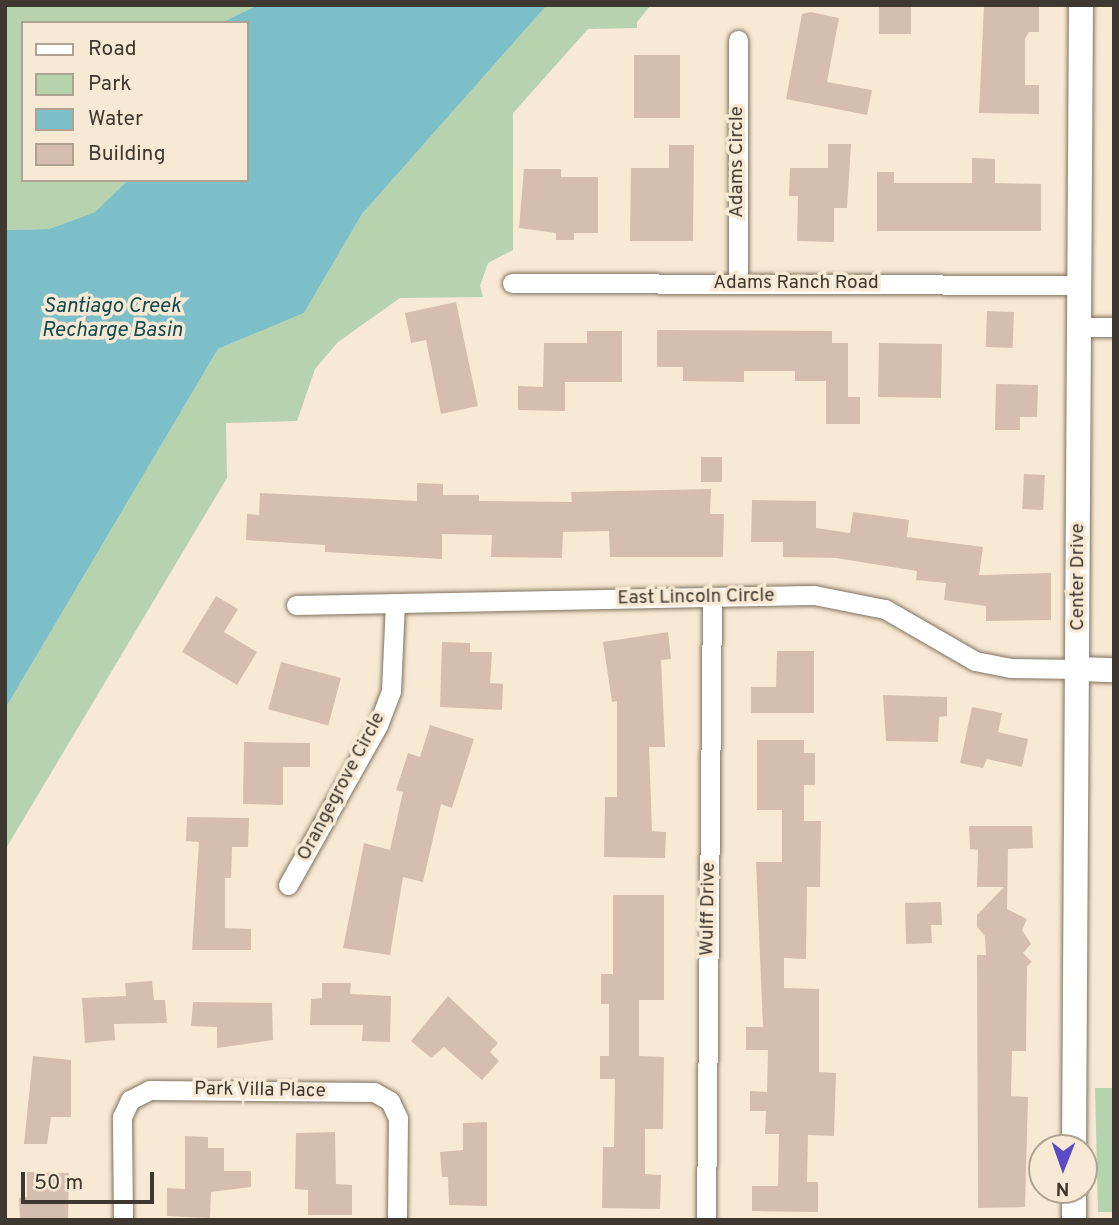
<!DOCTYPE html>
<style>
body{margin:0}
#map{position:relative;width:1119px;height:1225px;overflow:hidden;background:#f8e9d4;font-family:Overpass,sans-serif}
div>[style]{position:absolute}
.green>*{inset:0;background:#b6d3ad}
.water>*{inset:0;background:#7cbfc8}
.building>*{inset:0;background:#d5beb0;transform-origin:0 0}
.roads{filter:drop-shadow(0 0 2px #7f725f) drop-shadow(0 0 2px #7f725f)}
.minor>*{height:19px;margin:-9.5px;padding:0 9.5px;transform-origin:9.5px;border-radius:9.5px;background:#fff}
.tertiary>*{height:24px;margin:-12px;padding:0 12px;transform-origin:12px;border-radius:12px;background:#fff}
span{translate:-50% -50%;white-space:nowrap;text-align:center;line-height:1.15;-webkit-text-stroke:7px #f8e9d4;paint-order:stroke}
.street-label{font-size:19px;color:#3e3830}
.water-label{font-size:21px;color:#0f4c52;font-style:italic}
.frame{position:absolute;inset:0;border:7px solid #3e3830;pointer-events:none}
.legend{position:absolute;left:21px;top:21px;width:228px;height:161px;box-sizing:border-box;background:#f8e9d4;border:2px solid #aea292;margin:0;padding:9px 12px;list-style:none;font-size:21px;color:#3e3830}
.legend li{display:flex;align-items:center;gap:14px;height:35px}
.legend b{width:35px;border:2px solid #aea292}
.north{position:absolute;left:1028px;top:1134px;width:70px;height:70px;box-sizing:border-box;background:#f8e9d4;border:2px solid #aea292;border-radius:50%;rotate:181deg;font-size:19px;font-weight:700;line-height:28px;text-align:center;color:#3e3830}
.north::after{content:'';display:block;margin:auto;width:24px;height:32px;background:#594bc4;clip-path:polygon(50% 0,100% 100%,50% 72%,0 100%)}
.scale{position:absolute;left:21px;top:1172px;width:133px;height:32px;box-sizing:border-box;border:4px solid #3e3830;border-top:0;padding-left:9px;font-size:21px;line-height:24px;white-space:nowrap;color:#3e3830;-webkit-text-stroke:5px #f8e9d4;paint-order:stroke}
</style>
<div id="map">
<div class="green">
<i style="clip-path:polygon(5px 5px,258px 5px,221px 23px,23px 23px,23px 180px,128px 180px,95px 212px,49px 229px,5px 230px)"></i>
<i style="clip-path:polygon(547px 5px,651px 5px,637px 22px,637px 28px,588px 29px,513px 113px,513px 250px,488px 263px,480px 286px,483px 297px,400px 298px,338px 342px,315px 369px,297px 421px,226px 423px,227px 478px,5px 850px,5px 709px,218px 349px,304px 313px,362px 214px)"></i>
<i style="clip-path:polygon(1095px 1088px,1114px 1088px,1114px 1212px,1098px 1212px)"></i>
</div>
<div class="water">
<i style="clip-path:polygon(258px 5px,547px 5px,362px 214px,304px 313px,218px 349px,5px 709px,5px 230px,49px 229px,95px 212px,128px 180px,247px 180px,247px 23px,221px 23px)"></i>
</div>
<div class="building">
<i style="left:879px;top:5px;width:32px;height:29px"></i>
<i style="clip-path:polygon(984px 5px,1039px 5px,1039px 32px,1029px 32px,1025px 39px,1025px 85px,1039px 85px,1039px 114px,979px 113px)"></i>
<i style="clip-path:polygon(811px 12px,839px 18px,827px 82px,872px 90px,867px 115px,786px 99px,802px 14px)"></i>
<i style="left:634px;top:55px;width:46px;height:63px"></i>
<i style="clip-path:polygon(828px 144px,851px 144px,847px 208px,834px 208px,834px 242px,797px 241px,798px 196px,789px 196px,790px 168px,828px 168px)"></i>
<i style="clip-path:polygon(669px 145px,694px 145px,693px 241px,630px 241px,631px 168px,669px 168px)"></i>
<i style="clip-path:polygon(972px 158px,995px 159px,995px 183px,1041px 184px,1041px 231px,877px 231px,877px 172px,894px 172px,894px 183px,972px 183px)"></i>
<i style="clip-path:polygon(524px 169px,561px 169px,561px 177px,598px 177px,598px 233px,574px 233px,574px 240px,556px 240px,556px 233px,519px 228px)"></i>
<i style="clip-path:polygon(456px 302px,478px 406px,441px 414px,426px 340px,411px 343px,405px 313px)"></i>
<i style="left:987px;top:311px;width:27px;height:36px;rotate:2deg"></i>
<i style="clip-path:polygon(657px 330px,832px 331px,832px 343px,848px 343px,848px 397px,860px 397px,860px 424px,826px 424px,826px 381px,795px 381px,795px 371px,744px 371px,744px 382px,683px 381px,683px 367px,657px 367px)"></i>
<i style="clip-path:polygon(587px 331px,622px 331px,622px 382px,565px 382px,565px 411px,518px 410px,518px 386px,543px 387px,544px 343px,587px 343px)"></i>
<i style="left:879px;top:343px;width:63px;height:54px;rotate:1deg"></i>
<i style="clip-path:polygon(996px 384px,1038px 385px,1037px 417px,1020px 417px,1020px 430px,995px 430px)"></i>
<i style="left:701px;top:457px;width:21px;height:25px"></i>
<i style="left:1024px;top:474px;width:21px;height:35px;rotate:3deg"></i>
<i style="clip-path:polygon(417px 483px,443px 484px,443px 495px,479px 495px,479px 501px,572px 502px,571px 492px,711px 489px,710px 514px,724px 514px,723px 557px,610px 557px,609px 531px,563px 532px,562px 558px,491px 557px,492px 535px,442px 534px,442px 559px,325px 552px,325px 545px,246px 540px,247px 514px,259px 515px,260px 493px,417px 501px)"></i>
<i style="clip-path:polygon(752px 500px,816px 501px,816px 528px,850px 533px,853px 512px,909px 520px,907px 537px,983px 547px,979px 575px,1051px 573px,1051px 620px,986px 621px,986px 606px,944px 600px,946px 583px,916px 580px,917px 571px,836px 558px,783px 557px,783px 542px,751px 542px)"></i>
<i style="clip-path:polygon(216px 596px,238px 609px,224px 632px,257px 652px,237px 685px,182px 652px)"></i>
<i style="clip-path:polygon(668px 632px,671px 659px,661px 660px,665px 747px,649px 747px,652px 831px,666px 832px,665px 858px,604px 857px,605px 797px,617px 797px,617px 701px,612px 702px,603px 642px)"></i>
<i style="clip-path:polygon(442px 642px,470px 643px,470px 652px,492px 652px,490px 683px,503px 684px,502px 710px,440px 707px)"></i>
<i style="clip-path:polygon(777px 651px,814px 651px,814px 713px,751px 713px,751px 687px,776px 687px)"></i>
<i style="left:281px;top:662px;width:62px;height:49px;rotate:15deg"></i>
<i style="clip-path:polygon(883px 695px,947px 697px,947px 716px,939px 717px,938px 742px,886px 741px)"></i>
<i style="clip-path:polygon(972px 707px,1002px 713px,998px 732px,1028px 739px,1022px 767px,987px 759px,983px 768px,960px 763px)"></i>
<i style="clip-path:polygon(430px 725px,474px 739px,452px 808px,441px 804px,423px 882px,403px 877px,390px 955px,343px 948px,364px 843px,390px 850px,403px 792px,396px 790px,408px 753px,420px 757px)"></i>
<i style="clip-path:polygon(757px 740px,804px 740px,804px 753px,815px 753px,815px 785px,804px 785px,804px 821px,821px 821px,820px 887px,807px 887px,806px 959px,784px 958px,784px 988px,819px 989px,819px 1072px,836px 1073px,834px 1136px,808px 1135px,807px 1182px,818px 1182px,818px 1212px,752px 1211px,752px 1186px,778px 1186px,779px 1134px,765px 1134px,766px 1111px,750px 1111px,750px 1091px,767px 1092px,768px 1050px,746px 1050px,746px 1027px,763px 1027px,756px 862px,782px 862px,782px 810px,757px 810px)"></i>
<i style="clip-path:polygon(244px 742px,310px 743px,310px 767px,283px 767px,283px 805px,243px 804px)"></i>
<i style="clip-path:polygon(187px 817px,249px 818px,248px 847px,232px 847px,231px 878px,225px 878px,225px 928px,251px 929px,251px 950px,192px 950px,199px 842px,186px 841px)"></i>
<i style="clip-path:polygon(969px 826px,1032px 826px,1033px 848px,1008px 849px,1007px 909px,1027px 919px,1022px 930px,1031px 944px,1023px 953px,1032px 962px,1027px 966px,1026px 1051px,1012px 1051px,1011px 1096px,1028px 1097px,1025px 1207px,978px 1208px,977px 955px,986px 955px,985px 936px,977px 927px,977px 915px,1004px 887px,977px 887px,978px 850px,970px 849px)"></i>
<i style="clip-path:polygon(613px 895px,664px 895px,664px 1000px,639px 1000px,639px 1056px,664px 1057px,663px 1129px,645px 1129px,645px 1174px,661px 1175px,660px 1209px,602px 1208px,603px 1147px,614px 1147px,615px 1079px,600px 1079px,600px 1056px,609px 1056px,609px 1004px,601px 1004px,601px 974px,613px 974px)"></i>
<i style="clip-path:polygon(941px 902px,942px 925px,931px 925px,932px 943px,906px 944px,905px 903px)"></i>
<i style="clip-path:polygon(152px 981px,154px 1000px,165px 1000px,167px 1023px,114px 1024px,115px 1040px,85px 1043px,82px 998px,126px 996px,125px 983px)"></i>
<i style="clip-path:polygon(322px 983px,351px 983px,350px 994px,391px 996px,390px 1042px,362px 1041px,363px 1025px,310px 1025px,311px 999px,322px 998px)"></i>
<i style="clip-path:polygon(448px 996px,498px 1043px,490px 1052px,499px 1061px,482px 1080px,444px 1047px,431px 1058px,411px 1041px)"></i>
<i style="clip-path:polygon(193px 1002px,272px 1003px,273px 1040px,217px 1048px,217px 1027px,191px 1026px)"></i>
<i style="clip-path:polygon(33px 1056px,71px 1060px,71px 1117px,51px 1117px,47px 1144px,24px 1144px)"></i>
<i style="clip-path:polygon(487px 1122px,487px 1206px,449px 1205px,448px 1177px,442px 1177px,440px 1152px,463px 1150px,463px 1123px)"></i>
<i style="clip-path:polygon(335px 1132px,336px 1184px,352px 1185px,352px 1215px,308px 1215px,308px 1190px,295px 1189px,296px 1133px)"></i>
<i style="clip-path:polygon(185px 1136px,208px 1137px,208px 1148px,224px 1148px,224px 1171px,251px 1171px,251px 1187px,211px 1192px,210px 1218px,167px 1216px,167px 1188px,185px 1189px)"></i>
<i style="clip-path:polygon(27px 1172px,69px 1173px,68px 1220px,20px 1220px,19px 1198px,27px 1197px)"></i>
</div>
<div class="roads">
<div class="minor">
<i style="left:738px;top:40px;width:244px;rotate:90deg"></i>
<i style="left:512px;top:283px;width:568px;rotate:0.2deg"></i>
<i style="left:1081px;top:327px;width:33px"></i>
<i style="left:296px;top:605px;width:518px;rotate:-1.11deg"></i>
<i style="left:814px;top:595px;width:72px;rotate:11.2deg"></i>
<i style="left:885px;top:609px;width:104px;rotate:30deg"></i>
<i style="left:975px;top:661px;width:37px;rotate:11deg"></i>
<i style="left:1011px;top:668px;width:68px;rotate:0.8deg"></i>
<i style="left:288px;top:885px;width:184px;rotate:-60.6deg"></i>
<i style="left:378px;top:725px;width:36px;rotate:-69deg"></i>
<i style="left:391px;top:691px;width:88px;rotate:-87.4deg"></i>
<i style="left:123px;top:1220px;width:103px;rotate:-90.6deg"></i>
<i style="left:122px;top:1117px;width:19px;rotate:-65deg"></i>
<i style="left:130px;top:1100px;width:22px;rotate:-27deg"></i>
<i style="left:150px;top:1090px;width:224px;rotate:0.5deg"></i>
<i style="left:374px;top:1092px;width:18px;rotate:29deg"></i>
<i style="left:390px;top:1101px;width:19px;rotate:65deg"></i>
<i style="left:398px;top:1118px;width:102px;rotate:90.6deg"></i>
<i style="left:706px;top:1220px;width:622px;rotate:-89.45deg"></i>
</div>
<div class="tertiary">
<i style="left:1079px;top:669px;width:35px;rotate:2deg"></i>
<i style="left:1074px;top:1148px;width:1143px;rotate:-89.65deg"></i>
<i style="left:1074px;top:1220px;width:30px;rotate:-90deg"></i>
</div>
</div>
<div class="street-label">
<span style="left:738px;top:162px;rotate:-90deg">Adams Circle</span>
<span style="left:796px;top:284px">Adams Ranch Road</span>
<span style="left:1079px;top:577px;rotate:-90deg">Center Drive</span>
<span style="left:696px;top:598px;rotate:-1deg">East Lincoln Circle</span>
<span style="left:342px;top:787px;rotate:-62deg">Orangegrove Circle</span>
<span style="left:709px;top:909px;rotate:-89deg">Wulff Drive</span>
<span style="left:260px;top:1091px;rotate:1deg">Park Villa Place</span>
</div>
<div class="water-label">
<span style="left:112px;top:319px">Santiago Creek<br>Recharge Basin</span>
</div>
<div class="frame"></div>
<ul class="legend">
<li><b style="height:9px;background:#fff"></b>Road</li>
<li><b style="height:19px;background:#b6d3ad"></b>Park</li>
<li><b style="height:19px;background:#7cbfc8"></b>Water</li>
<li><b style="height:19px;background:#d5beb0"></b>Building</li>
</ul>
<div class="north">N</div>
<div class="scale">50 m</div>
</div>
